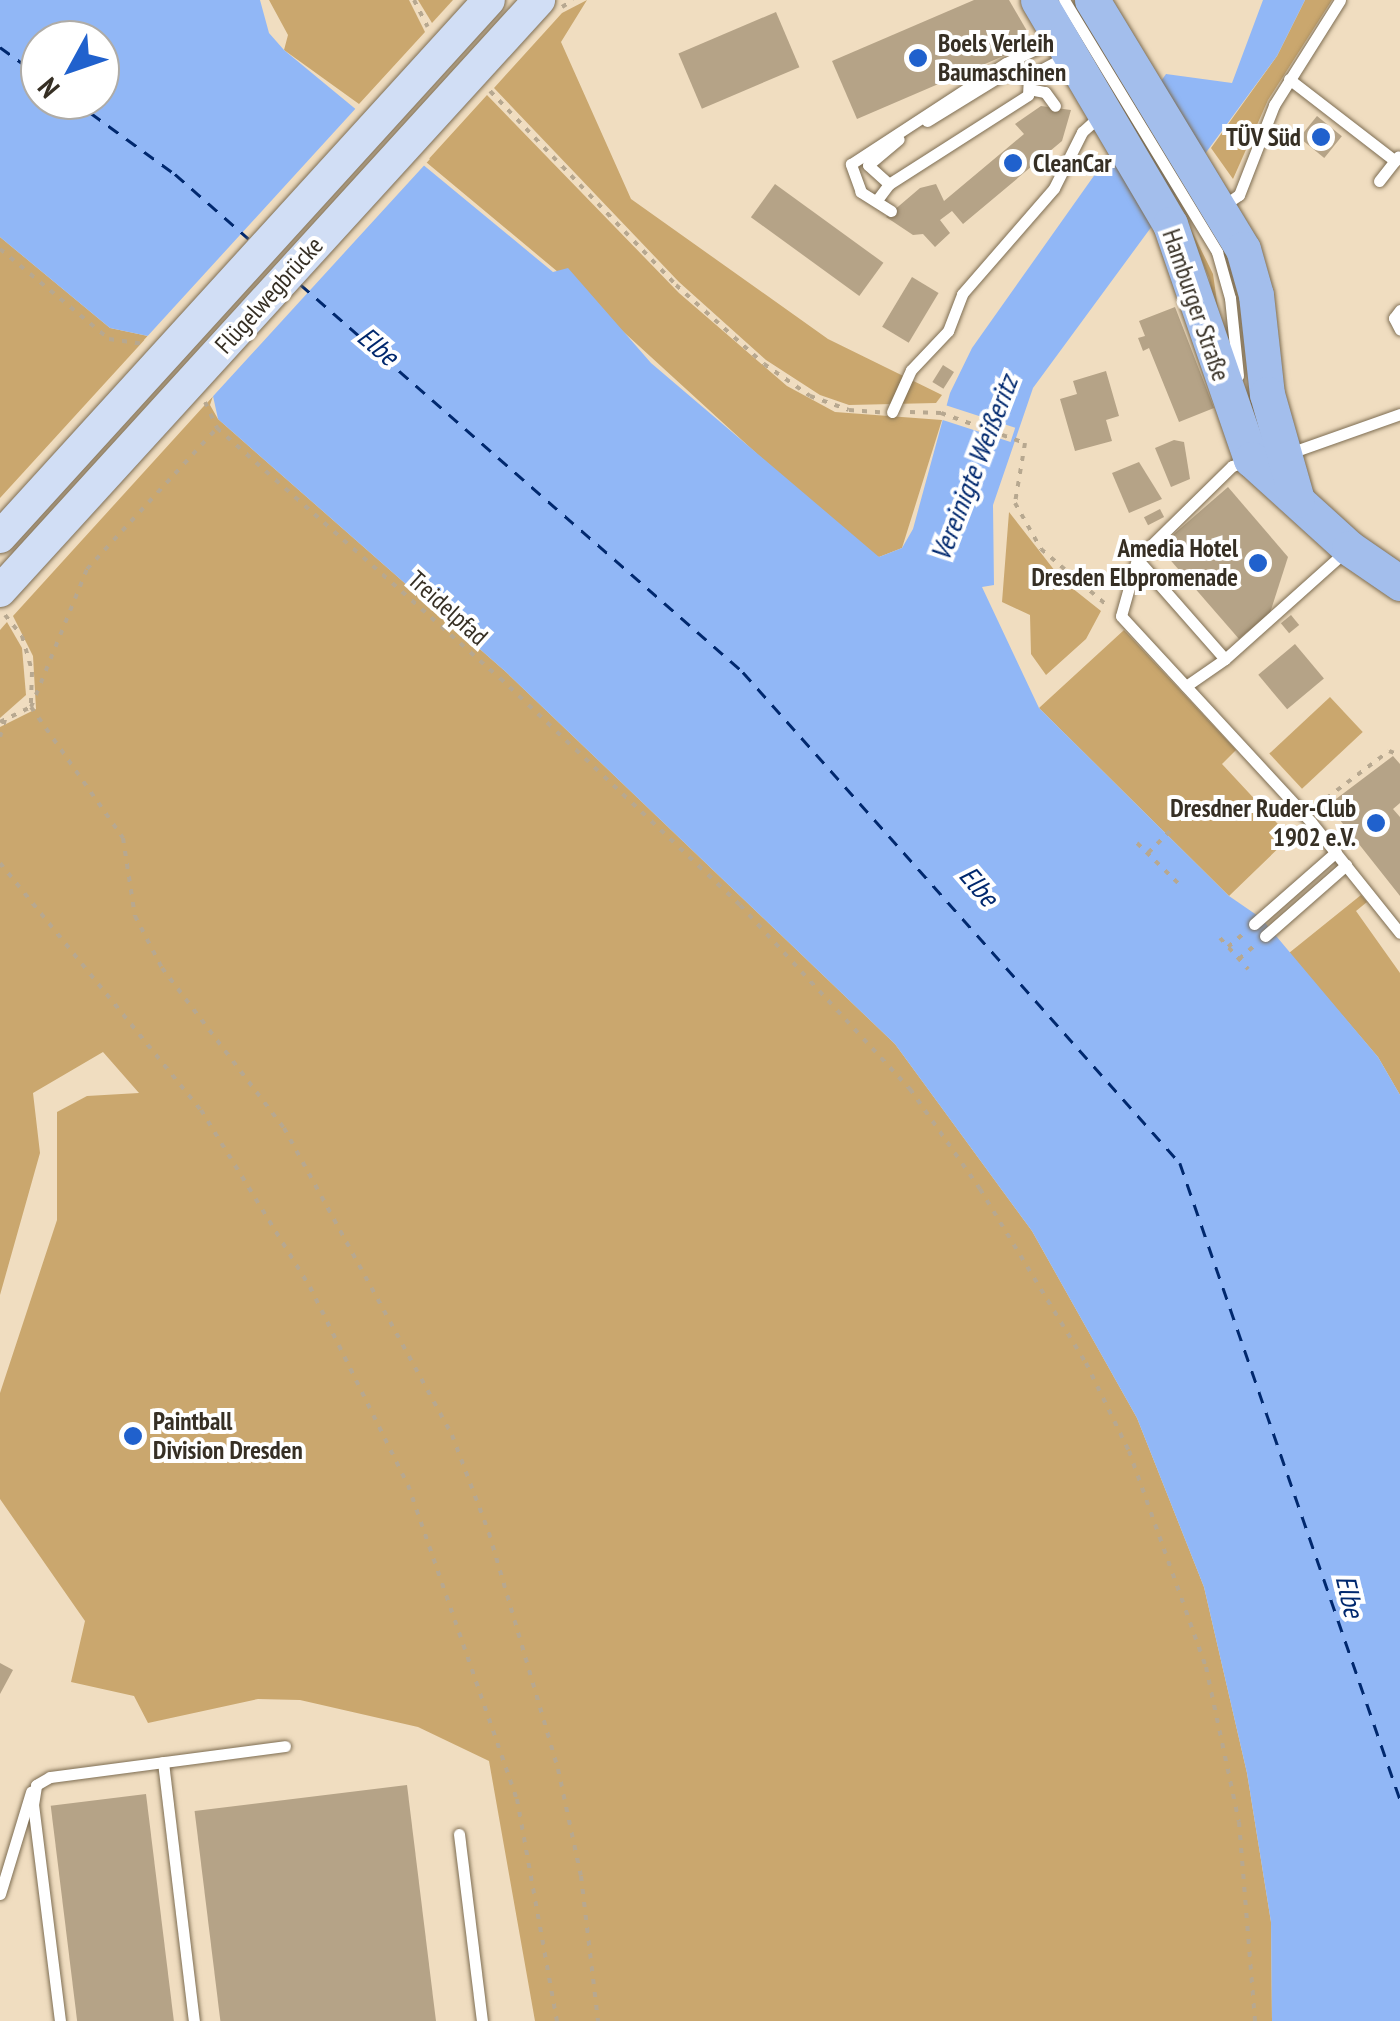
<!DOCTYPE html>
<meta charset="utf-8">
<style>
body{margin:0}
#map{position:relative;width:1400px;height:2021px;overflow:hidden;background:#f0ddc0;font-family:"PT Sans Narrow",sans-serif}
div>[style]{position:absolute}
.green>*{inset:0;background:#caa76e;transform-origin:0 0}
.water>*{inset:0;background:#91b7f6}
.pier>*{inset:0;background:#f0ddc0;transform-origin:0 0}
.ferry>*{height:2.5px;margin-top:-1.25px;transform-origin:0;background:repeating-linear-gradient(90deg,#00286e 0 12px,transparent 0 22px)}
.building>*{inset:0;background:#b5a387;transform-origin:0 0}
.path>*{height:4px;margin-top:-2px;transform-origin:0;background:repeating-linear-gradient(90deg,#b7a890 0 5px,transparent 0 13px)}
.roads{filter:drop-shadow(0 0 2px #7d6d52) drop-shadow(0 0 2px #7d6d52)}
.service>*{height:11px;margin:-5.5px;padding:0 5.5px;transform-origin:5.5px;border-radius:5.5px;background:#fff}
.primary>*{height:35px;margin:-17.5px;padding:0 17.5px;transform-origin:17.5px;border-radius:17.5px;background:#a3beec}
.bridges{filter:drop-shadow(0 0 2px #7d6d52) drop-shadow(0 0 2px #7d6d52)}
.secondary-bridge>*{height:32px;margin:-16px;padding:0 16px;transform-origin:16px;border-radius:16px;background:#d1def5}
.dots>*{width:28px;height:28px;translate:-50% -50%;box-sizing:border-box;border:5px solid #fff;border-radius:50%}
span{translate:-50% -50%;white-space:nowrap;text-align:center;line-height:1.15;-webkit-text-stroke:8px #fff;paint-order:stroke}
.poi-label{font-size:25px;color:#362f24;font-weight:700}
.left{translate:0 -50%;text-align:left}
.right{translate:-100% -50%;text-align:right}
.street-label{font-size:25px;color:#362f24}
.water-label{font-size:28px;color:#00286e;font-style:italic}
.north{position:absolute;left:20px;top:20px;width:100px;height:100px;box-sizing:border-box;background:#fff;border:2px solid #afaca7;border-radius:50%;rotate:230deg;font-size:28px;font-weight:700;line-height:40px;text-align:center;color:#362f24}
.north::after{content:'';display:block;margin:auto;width:35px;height:45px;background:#2061cd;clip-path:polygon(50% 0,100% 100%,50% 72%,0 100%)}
</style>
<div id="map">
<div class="green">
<i style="clip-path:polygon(269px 0,409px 0,425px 32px,359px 104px,284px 50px,288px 35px)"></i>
<i style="clip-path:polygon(418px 0,453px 0,432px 23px)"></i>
<i style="clip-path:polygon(587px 0,561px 42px,631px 199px,828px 339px,942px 395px,936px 403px,849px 405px,820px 395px,766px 360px,679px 282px,494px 88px,562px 13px)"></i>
<i style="clip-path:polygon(1305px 0,1332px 0,1268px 100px,1233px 179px,1211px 148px,1277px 56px)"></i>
<i style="clip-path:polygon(487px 95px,679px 293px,787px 386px,835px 412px,942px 420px,902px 548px,879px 557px,858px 546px,558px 272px,426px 162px)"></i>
<i style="clip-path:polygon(1181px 209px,1213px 274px,1224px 350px,1209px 278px)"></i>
<i style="clip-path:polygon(0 237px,110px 328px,148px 336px,0 498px)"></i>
<i style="clip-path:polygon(213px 396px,210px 405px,218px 419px,506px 672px,895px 1044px,1032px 1231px,1137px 1418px,1204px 1587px,1247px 1773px,1271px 1922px,1272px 2021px,535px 2021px,489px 1761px,418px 1727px,300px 1700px,258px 1699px,148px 1723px,134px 1696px,71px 1682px,85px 1621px,0 1499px,0 1393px,57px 1220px,57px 1112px,87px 1096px,139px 1093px,103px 1052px,33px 1093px,40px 1153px,0 1295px,0 727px,36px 709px,33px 656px,13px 616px)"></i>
<i style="clip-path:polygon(1009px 512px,1062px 580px,1101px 611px,1086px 639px,1046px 675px,1031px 654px,1030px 615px,1002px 602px)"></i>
<i style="clip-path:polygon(7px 622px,22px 648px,26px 695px,0 718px,0 630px)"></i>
<i style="clip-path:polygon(1124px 630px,1236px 750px,1222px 764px,1290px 837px,1229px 896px,1039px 708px)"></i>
<i style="left:1330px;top:697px;width:48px;height:83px;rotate:47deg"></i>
<i style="clip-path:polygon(1361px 895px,1367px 902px,1356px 911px,1400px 973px,1400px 1095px,1378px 1057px,1289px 953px)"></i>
</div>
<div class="water">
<i style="clip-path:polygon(evenodd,0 0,260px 0,269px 33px,284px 50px,553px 272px,568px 268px,651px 363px,879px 557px,902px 548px,913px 529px,950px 393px,972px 348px,1166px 74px,1232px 83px,1263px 0,1305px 0,1277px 56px,1033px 388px,993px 505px,994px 585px,982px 587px,1039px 708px,1229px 896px,1261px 918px,1378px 1057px,1400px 1095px,1400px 2021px,1272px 2021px,1271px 1922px,1247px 1773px,1204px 1587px,1137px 1418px,1032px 1231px,895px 1044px,506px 672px,218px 419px,213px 396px,148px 336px,110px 328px,0 237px,0 0,40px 40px,100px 40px,100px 100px,40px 100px,40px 40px)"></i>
</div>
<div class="pier">
<i style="clip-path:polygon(357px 107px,430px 159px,205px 405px,207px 397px,144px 340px)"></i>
<i style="left:942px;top:404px;width:77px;height:15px;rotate:18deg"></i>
</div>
<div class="ferry">
<i style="left:0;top:47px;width:49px;rotate:35.9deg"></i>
<i style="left:73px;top:100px;width:126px;rotate:36deg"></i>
<i style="left:175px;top:174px;width:98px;rotate:41.3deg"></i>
<i style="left:300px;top:284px;width:589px;rotate:41.21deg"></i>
<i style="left:743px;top:672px;width:657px;rotate:48.33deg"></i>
<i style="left:1180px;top:1163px;width:673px;rotate:70.92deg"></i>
</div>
<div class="building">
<i style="clip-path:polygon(974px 0,1009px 0,1034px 43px,857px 119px,832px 61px)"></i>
<i style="left:776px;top:12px;width:60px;height:106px;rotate:67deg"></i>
<i style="clip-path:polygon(1041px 106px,1071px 110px,1062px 141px,963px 224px,952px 211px,940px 220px,950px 233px,935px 247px,923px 234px,913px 235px,886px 217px,920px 188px,936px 184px,944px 201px,1024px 134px,1015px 124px)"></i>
<i style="left:1317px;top:116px;width:32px;height:28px;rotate:39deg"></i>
<i style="left:775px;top:184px;width:134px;height:41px;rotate:36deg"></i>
<i style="left:912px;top:277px;width:31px;height:58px;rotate:31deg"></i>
<i style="clip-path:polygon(1175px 307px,1214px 408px,1179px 422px,1149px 348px,1143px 351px,1138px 338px,1145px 336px,1139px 321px)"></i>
<i style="left:943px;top:365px;width:13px;height:20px;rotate:32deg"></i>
<i style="clip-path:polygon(1106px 371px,1119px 416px,1106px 420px,1112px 441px,1075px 451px,1060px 399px,1077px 394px,1073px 381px)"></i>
<i style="clip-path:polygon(1174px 440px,1184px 442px,1190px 479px,1171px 487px,1155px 448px)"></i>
<i style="clip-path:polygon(1139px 462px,1162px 499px,1129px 513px,1112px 473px)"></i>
<i style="clip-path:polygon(1228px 487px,1288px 557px,1270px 613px,1239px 639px,1159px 547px)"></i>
<i style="left:1160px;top:509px;width:9px;height:18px;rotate:63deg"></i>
<i style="left:1291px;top:615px;width:13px;height:13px;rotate:51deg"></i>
<i style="left:1295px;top:644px;width:45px;height:48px;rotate:50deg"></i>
<i style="clip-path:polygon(1393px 756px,1400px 764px,1400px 803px,1393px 809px,1400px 817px,1400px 896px,1328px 805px)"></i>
<i style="clip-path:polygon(0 1663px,13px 1670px,0 1694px)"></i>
<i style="left:407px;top:1785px;width:238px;height:214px;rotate:83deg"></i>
<i style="left:146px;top:1794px;width:229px;height:96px;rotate:83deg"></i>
</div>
<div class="path">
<i style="left:414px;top:0;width:30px;rotate:63deg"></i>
<i style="left:562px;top:7px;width:13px;rotate:-32deg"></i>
<i style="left:490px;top:91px;width:269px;rotate:46.2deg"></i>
<i style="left:676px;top:285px;width:118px;rotate:41.9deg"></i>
<i style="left:764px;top:364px;width:56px;rotate:34.8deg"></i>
<i style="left:810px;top:396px;width:41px;rotate:19.7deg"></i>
<i style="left:849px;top:410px;width:31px;rotate:4deg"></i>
<i style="left:0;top:249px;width:141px;rotate:39.5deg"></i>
<i style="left:109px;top:339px;width:34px;rotate:8deg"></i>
<i style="left:205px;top:402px;width:29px;rotate:65deg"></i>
<i style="left:217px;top:428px;width:378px;rotate:41.5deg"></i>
<i style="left:500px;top:678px;width:330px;rotate:43.4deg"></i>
<i style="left:740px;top:905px;width:251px;rotate:47.3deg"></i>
<i style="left:910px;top:1089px;width:122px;rotate:55deg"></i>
<i style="left:980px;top:1189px;width:204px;rotate:58.7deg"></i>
<i style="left:1086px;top:1363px;width:98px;rotate:64deg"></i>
<i style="left:1129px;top:1451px;width:229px;rotate:70.4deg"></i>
<i style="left:1206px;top:1667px;width:158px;rotate:78deg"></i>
<i style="left:1239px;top:1822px;width:200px;rotate:85.4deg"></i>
<i style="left:910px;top:412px;width:31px;rotate:2deg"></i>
<i style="left:941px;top:413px;width:89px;rotate:19.7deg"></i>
<i style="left:1025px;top:443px;width:61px;rotate:99.5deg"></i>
<i style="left:1015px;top:503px;width:53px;rotate:60.5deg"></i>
<i style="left:1041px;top:549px;width:89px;rotate:40.5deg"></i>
<i style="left:5px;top:615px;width:27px;rotate:51deg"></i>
<i style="left:22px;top:636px;width:37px;rotate:74deg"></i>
<i style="left:32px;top:672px;width:35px;rotate:92deg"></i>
<i style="left:31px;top:707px;width:160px;rotate:54.9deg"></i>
<i style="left:123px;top:838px;width:79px;rotate:81.3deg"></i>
<i style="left:135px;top:916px;width:59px;rotate:62.6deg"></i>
<i style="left:162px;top:968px;width:201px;rotate:52.7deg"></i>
<i style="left:284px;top:1128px;width:350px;rotate:61.3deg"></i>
<i style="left:452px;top:1435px;width:105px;rotate:69.3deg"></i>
<i style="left:489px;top:1533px;width:246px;rotate:73.7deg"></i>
<i style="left:558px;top:1769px;width:109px;rotate:77.9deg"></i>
<i style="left:581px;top:1876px;width:146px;rotate:83.3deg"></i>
<i style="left:0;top:722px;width:34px;rotate:-26deg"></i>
<i style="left:31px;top:707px;width:149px;rotate:-67.9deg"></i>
<i style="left:87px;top:569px;width:192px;rotate:-47.3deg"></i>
<i style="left:0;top:737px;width:19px;rotate:-74deg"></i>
<i style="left:1316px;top:806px;width:91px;rotate:-37deg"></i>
<i style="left:1389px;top:751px;width:12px;rotate:20deg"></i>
<i style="left:1137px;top:843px;width:57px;rotate:44.3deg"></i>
<i style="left:1148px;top:853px;width:34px;rotate:-45deg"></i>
<i style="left:0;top:863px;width:318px;rotate:50.9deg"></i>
<i style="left:201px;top:1110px;width:208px;rotate:58.4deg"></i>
<i style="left:310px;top:1287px;width:221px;rotate:63.7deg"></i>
<i style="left:408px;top:1485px;width:332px;rotate:70.9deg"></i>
<i style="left:517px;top:1799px;width:226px;rotate:79.8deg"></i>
<i style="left:1220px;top:938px;width:42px;rotate:47.9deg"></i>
<i style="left:1228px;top:947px;width:20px;rotate:-41deg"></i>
<i style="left:1239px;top:959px;width:20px;rotate:-41deg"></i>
</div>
<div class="roads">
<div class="service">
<i style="left:1064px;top:0;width:295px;rotate:58.7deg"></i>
<i style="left:1217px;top:252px;width:48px;rotate:74.2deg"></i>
<i style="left:1230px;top:298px;width:78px;rotate:84.1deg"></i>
<i style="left:1289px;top:79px;width:134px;rotate:37.7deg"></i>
<i style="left:1029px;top:89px;width:16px;rotate:11deg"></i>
<i style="left:1045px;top:92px;width:17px;rotate:54deg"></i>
<i style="left:927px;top:121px;width:92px;rotate:-31.6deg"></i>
<i style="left:1005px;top:73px;width:24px;rotate:7deg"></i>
<i style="left:1029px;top:76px;width:41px;rotate:-27.8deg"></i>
<i style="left:1379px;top:181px;width:31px;rotate:-52deg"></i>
<i style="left:889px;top:184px;width:28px;rotate:-138deg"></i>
<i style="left:868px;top:165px;width:40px;rotate:-40deg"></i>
<i style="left:877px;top:200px;width:20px;rotate:-53deg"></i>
<i style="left:889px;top:184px;width:165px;rotate:-32.6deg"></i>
<i style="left:1028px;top:95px;width:19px;rotate:-87deg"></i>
<i style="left:1224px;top:205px;width:18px;rotate:-34deg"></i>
<i style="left:1239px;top:195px;width:97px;rotate:-68.7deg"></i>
<i style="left:1274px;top:105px;width:124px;rotate:-57.8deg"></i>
<i style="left:891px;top:211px;width:36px;rotate:-148deg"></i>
<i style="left:861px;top:192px;width:30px;rotate:-110deg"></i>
<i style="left:851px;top:164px;width:185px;rotate:-33.1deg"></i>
<i style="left:1006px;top:63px;width:54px;rotate:-25.1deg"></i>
<i style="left:1400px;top:310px;width:10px;rotate:127deg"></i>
<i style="left:1394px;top:318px;width:13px;rotate:63deg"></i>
<i style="left:892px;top:412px;width:46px;rotate:-65.7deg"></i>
<i style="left:911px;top:370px;width:54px;rotate:-46.5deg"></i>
<i style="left:948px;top:331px;width:40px;rotate:-69deg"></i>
<i style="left:962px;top:294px;width:140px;rotate:-49deg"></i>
<i style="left:1054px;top:188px;width:63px;rotate:-63.4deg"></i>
<i style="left:1082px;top:132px;width:27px;rotate:-42deg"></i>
<i style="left:1287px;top:454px;width:120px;rotate:-19.5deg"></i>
<i style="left:1246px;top:461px;width:15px;rotate:160deg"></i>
<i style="left:1232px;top:466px;width:133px;rotate:135.6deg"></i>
<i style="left:1137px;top:559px;width:59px;rotate:105.7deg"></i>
<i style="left:1121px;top:616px;width:280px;rotate:47.3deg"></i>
<i style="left:1311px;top:822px;width:142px;rotate:51.3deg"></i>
<i style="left:1137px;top:559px;width:133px;rotate:48.7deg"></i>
<i style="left:1225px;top:659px;width:162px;rotate:-41.8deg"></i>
<i style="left:1186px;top:686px;width:47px;rotate:-34.7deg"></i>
<i style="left:1254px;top:924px;width:109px;rotate:-41.3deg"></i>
<i style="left:1265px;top:936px;width:108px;rotate:-41.2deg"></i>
<i style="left:163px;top:1762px;width:261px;rotate:83.2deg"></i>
<i style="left:459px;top:1834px;width:188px;rotate:83deg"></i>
<i style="left:0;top:1894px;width:107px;rotate:-73.1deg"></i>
<i style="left:60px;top:2021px;width:218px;rotate:-97.1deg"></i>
<i style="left:33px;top:1805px;width:20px;rotate:-81deg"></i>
<i style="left:36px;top:1785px;width:16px;rotate:-30deg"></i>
<i style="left:50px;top:1777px;width:237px;rotate:-7.5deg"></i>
</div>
<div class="primary">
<i style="left:1038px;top:0;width:260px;rotate:59.5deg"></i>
<i style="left:1170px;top:224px;width:249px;rotate:71deg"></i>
<i style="left:1251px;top:459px;width:132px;rotate:42.2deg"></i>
<i style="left:1349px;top:548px;width:62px;rotate:34.5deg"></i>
<i style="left:1092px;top:0;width:291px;rotate:58.8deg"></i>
<i style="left:1243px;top:249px;width:48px;rotate:74.2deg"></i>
<i style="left:1256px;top:295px;width:100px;rotate:83.7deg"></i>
<i style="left:1267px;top:394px;width:110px;rotate:74.2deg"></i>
</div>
</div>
<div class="bridges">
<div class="secondary-bridge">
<i style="left:0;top:537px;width:726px;rotate:-47.68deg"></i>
<i style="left:0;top:591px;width:800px;rotate:-47.63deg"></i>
</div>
</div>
<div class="dots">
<i style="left:918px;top:58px;background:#2061cd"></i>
<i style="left:1321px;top:137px;background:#2061cd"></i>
<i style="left:1013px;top:163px;background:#2061cd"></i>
<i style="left:1258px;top:563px;background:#2061cd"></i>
<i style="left:1376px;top:823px;background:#2061cd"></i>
<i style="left:133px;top:1436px;background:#2061cd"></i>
</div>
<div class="poi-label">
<span class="left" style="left:938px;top:58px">Boels Verleih<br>Baumaschinen</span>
<span class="right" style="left:1301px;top:137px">TÜV Süd</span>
<span class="left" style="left:1033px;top:163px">CleanCar</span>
<span class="right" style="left:1238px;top:563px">Amedia Hotel<br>Dresden Elbpromenade</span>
<span class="right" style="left:1356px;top:823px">Dresdner Ruder-Club<br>1902 e.V.</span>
<span class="left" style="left:153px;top:1436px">Paintball<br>Division Dresden</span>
</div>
<div class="street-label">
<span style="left:269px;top:295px;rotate:-48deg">Flügelwegbrücke</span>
<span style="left:1196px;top:305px;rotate:71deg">Hamburger Straße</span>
<span style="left:448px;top:608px;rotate:42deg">Treidelpfad</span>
</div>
<div class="water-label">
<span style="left:378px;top:346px;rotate:40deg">Elbe</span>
<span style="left:974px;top:468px;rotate:-69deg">Vereinigte Weißeritz</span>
<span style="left:979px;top:886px;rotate:49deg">Elbe</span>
<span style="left:1350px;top:1596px;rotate:77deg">Elbe</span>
</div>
<div class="north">N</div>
</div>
